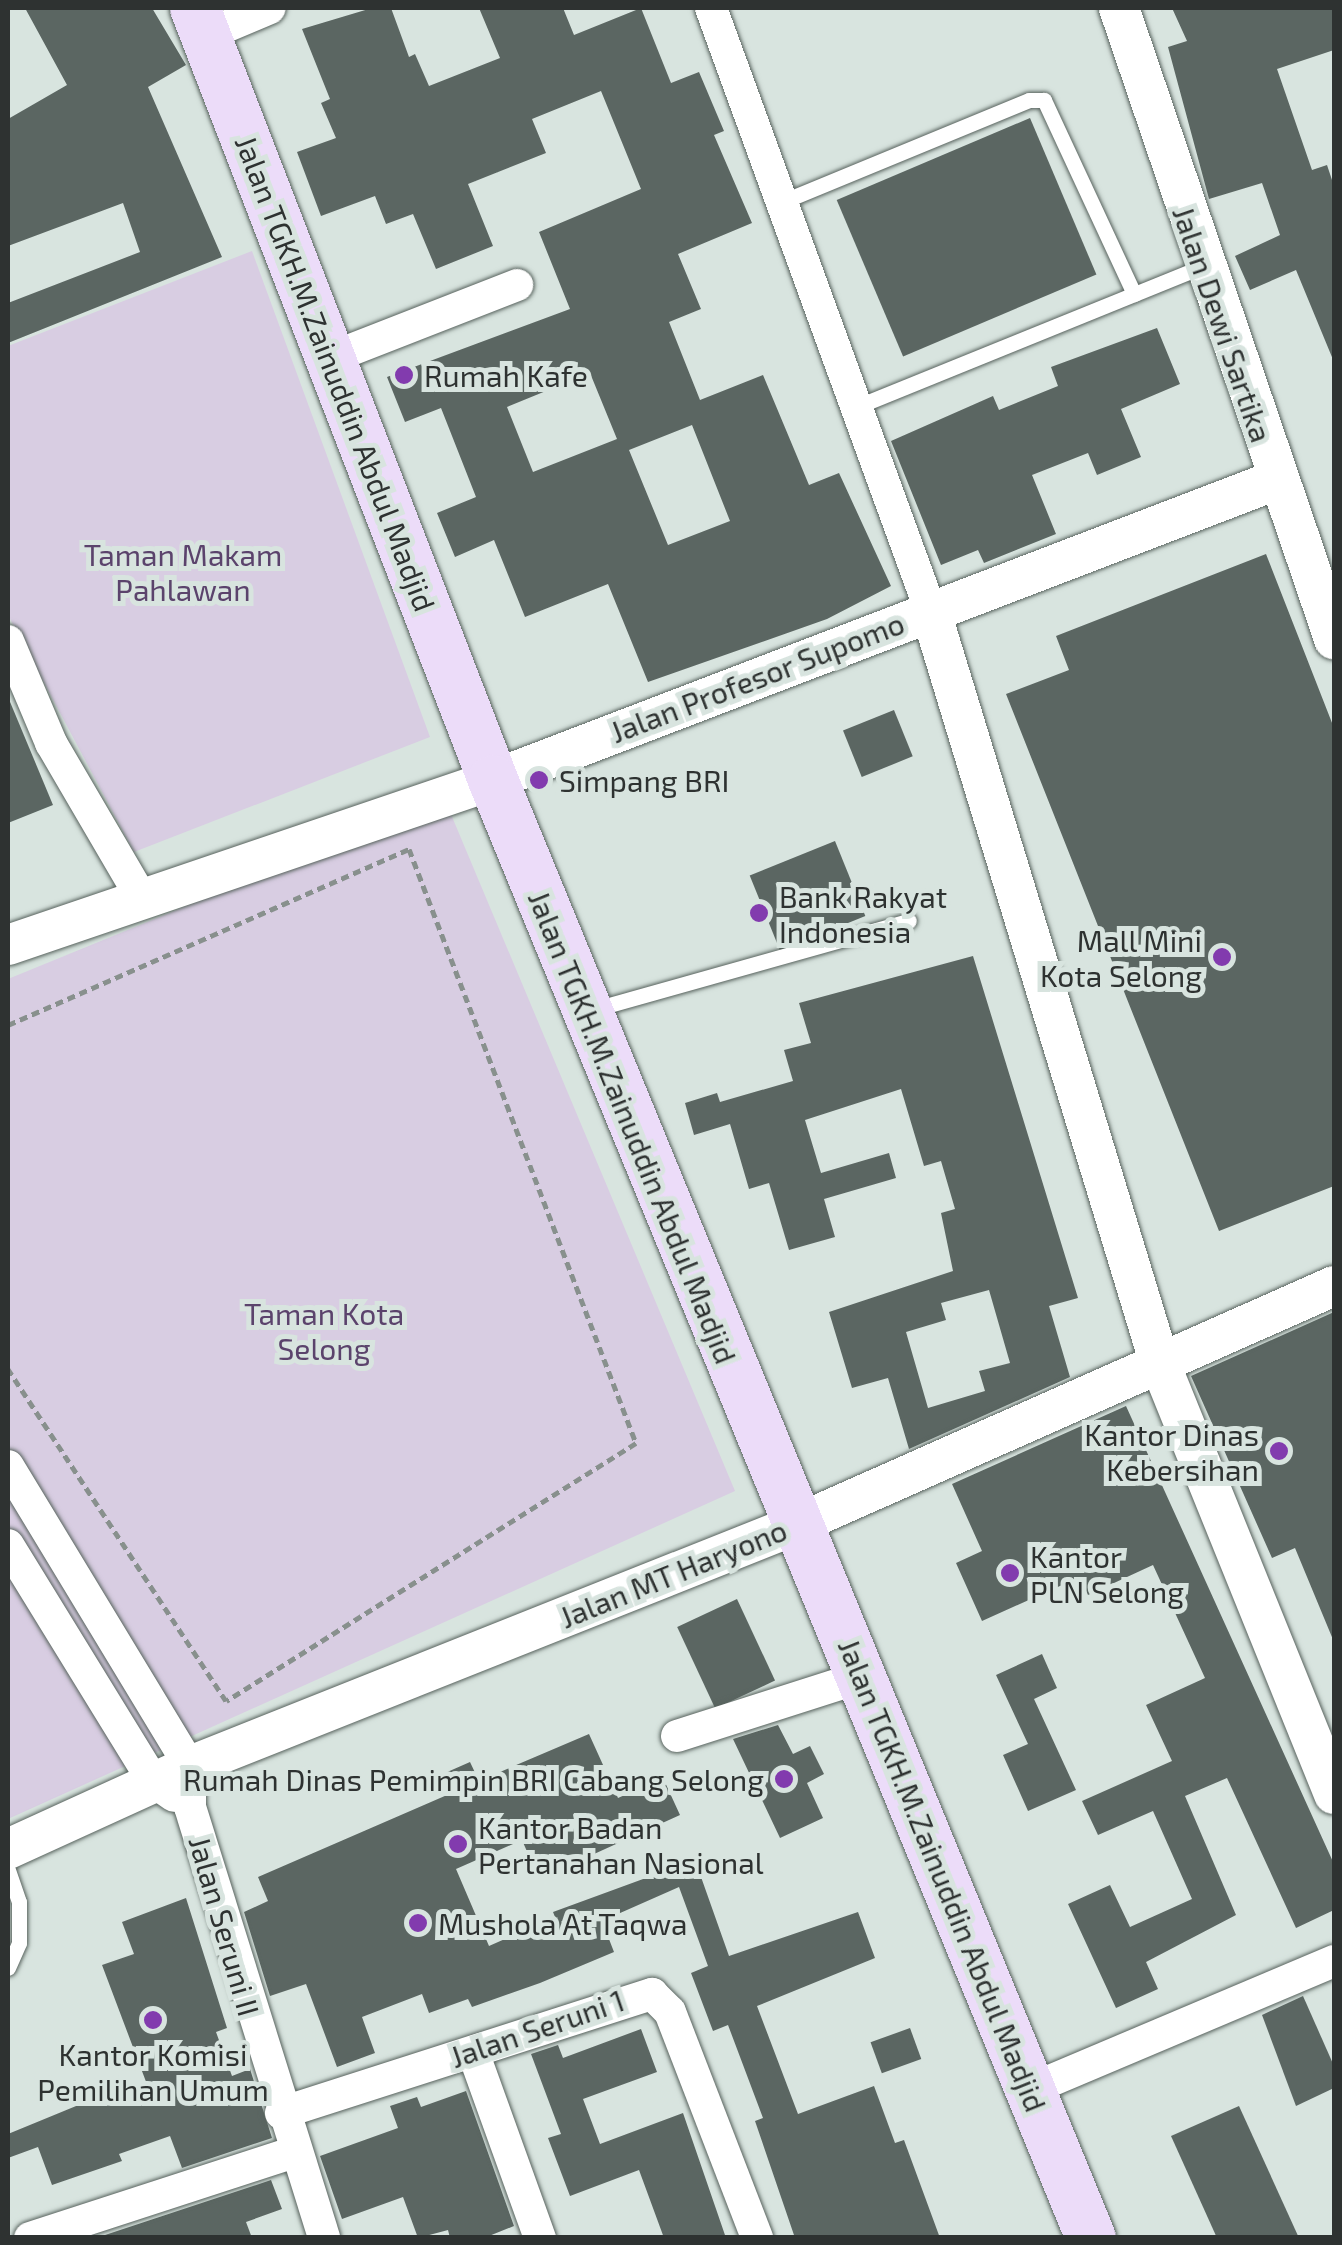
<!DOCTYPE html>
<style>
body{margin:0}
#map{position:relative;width:1342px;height:2245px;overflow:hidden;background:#d8e4df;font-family:"Exo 2",sans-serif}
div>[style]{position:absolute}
.green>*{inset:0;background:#d8cde2}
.building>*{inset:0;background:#5b6662;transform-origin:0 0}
.path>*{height:5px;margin-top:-2.5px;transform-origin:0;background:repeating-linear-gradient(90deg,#88908d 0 8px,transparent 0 13px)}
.roads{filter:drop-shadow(0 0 2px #57625d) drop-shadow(0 0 2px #57625d)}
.service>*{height:15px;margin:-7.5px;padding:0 7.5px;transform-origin:7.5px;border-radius:7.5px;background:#fff}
.minor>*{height:32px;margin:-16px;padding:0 16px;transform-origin:16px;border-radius:16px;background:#fff}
.tertiary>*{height:40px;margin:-20px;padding:0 20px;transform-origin:20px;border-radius:20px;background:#fff}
.primary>*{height:50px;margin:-25px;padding:0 25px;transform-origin:25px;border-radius:25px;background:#ecdcf9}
.dots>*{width:28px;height:28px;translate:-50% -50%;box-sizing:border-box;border:5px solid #d8e4df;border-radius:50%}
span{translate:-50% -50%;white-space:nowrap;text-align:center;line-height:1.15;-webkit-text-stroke:10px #d8e4df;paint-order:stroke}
.street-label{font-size:30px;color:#2e3231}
.poi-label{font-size:30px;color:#2e3231}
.left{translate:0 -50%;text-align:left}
.right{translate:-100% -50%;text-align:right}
.park-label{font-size:30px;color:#5b436c}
.frame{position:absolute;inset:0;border:10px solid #2e3231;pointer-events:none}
</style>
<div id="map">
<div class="green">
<i style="clip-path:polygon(252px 251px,430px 737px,134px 852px,8px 615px,8px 346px)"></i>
<i style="clip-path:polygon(445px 800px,735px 1491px,8px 1819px,8px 979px)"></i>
</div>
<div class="building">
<i style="clip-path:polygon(25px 8px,152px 8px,186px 65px,148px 87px,222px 257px,8px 343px,8px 303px,140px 252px,123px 203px,8px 246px,8px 119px,67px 85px)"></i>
<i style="clip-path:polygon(evenodd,372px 8px,391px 8px,409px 57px,415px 54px,429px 86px,500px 58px,479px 8px,563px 8px,574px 35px,641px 8px,671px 83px,699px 72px,724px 131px,714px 135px,752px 223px,678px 254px,701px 309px,669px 322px,700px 400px,763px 375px,809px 485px,839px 473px,891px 586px,827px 619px,648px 682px,608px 584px,525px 617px,494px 540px,455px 557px,437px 513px,476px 497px,441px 408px,405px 422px,387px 377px,570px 309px,539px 232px,641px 189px,601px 91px,532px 119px,546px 153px,468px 184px,493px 246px,436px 269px,413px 214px,386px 224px,375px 196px,321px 216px,297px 152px,336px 138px,321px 103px,330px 99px,302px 29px,372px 8px,590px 373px,617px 439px,533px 472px,507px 407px,590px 373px,372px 8px,692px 425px,730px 521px,668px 545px,629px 450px,692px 425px)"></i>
<i style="clip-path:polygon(1172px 8px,1334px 8px,1334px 50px,1277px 69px,1312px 170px,1327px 165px,1334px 186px,1334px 362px,1296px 270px,1250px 290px,1235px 256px,1280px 235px,1262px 183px,1209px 199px,1168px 47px,1187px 41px)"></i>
<i style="left:1030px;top:118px;width:170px;height:210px;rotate:67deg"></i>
<i style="clip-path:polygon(1157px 328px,1180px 384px,1121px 409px,1141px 457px,1097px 475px,1088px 453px,1032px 475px,1056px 534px,984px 563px,978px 550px,941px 565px,891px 441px,993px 396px,999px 410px,1058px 386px,1051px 367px)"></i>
<i style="clip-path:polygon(1266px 554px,1334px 728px,1334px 1186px,1219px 1231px,1006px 694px,1069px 670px,1056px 636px)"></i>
<i style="clip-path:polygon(8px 697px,53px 805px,8px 823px)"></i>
<i style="left:894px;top:710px;width:50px;height:55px;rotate:68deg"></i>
<i style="left:835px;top:841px;width:81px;height:92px;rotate:68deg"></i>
<i style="clip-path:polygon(evenodd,973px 956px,1078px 1298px,1049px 1306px,1070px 1377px,909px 1449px,888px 1378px,852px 1388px,829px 1312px,953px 1271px,941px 1213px,955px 1209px,941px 1161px,924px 1166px,901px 1089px,805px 1120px,821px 1173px,889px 1153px,896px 1178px,824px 1199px,835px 1237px,789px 1250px,769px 1183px,749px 1189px,730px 1124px,694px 1135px,685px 1103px,717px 1093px,720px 1102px,793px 1081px,784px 1050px,811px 1043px,799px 1003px,973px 956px,989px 1290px,1010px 1363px,979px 1371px,985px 1391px,928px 1408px,906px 1332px,946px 1320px,941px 1303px,989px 1290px)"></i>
<i style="clip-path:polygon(1334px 1312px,1334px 1642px,1295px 1548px,1272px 1558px,1191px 1376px)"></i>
<i style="clip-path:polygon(1126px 1406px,1334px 1864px,1334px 1910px,1296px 1928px,1227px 1778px,1185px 1796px,1236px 1915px,1146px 1962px,1158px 1989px,1116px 2008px,1068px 1904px,1110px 1885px,1130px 1927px,1192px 1899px,1153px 1811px,1098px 1835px,1082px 1801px,1172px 1761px,1146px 1705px,1205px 1678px,1153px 1565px,1088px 1595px,1080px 1577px,982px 1621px,956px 1563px,982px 1551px,952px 1484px)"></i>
<i style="left:737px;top:1599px;width:90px;height:66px;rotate:65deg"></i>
<i style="clip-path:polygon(1042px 1654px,1057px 1688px,1034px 1699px,1076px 1790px,1028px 1811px,1003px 1755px,1028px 1744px,996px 1675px)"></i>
<i style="clip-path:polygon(778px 1725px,793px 1754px,810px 1746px,824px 1774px,807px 1783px,823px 1818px,780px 1838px,733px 1739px)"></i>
<i style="clip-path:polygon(589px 1734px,618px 1798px,663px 1778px,680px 1815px,539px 1879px,522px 1840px,456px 1869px,489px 1946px,555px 1917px,553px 1912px,695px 1860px,729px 1956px,858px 1912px,875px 1958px,757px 2006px,798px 2114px,874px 2086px,895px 2143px,904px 2140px,940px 2238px,795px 2238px,755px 2121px,763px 2118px,728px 2025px,713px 2031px,691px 1973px,708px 1966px,679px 1887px,602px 1921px,614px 1952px,540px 1983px,472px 2007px,468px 1999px,429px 2013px,422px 1994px,362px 2017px,375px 2053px,337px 2067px,306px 1984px,270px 1996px,244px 1912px,268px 1901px,258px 1877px,454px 1792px,445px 1773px,470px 1762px,479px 1781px)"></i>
<i style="clip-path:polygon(186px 1898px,227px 2028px,216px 2032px,232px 2076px,250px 2069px,272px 2138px,182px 2168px,170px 2136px,119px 2154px,122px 2161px,52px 2185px,38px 2147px,8px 2158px,8px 2134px,98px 2097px,101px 2104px,148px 2087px,102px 1965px,134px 1954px,122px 1922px)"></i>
<i style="clip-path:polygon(1303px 1996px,1334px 2066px,1334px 2088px,1296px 2106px,1262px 2015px)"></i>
<i style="left:910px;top:2028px;width:33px;height:42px;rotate:70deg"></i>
<i style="clip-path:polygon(641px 2029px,657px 2072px,583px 2099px,600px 2144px,683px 2113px,726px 2238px,664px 2238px,639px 2170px,570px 2196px,548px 2138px,561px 2134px,531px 2054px,558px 2045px,563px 2058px)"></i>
<i style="clip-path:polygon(466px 2091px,514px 2226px,484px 2238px,450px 2238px,448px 2230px,418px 2238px,403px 2197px,342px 2219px,320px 2156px,398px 2128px,390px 2106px,417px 2097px,421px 2107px)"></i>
<i style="clip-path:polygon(1239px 2106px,1299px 2238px,1217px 2238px,1171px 2136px)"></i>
<i style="clip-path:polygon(271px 2180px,282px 2209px,246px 2222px,252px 2238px,96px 2238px)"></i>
</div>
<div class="path">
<i style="left:8px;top:1025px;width:438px;rotate:-23.7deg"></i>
<i style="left:409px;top:849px;width:636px;rotate:69.09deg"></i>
<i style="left:636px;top:1443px;width:484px;rotate:147.8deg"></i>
<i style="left:226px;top:1701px;width:397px;rotate:-123.3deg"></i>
</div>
<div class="roads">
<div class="service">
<i style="left:784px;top:201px;width:265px;rotate:-22.4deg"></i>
<i style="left:1029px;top:100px;width:15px"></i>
<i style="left:1044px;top:100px;width:214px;rotate:65.1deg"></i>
<i style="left:861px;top:405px;width:369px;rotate:-22.1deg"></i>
<i style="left:595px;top:1009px;width:326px;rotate:-15.7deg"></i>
<i style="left:8px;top:1870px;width:34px;rotate:71deg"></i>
<i style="left:19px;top:1902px;width:41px;rotate:90deg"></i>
<i style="left:19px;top:1943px;width:27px;rotate:114deg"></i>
</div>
<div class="minor">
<i style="left:711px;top:8px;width:640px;rotate:69.98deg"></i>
<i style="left:206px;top:35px;width:69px;rotate:-22.9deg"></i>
<i style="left:330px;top:358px;width:201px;rotate:-21.3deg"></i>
<i style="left:8px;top:641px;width:111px;rotate:67.1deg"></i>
<i style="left:51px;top:743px;width:181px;rotate:59.7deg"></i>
<i style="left:8px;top:1466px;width:351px;rotate:58.8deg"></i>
<i style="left:190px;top:1766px;width:41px;rotate:90deg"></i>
<i style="left:190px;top:1807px;width:451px;rotate:72.7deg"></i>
<i style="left:8px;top:1545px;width:278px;rotate:58.4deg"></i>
<i style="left:154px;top:1782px;width:24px;rotate:35deg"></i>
<i style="left:677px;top:1736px;width:197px;rotate:-17.7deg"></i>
<i style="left:473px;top:2052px;width:198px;rotate:70.2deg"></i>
<i style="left:1031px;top:2089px;width:329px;rotate:-22.9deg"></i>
<i style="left:281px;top:2113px;width:390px;rotate:-17.8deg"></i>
<i style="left:652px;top:1994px;width:25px;rotate:45deg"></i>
<i style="left:670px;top:2012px;width:242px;rotate:68.9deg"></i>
<i style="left:30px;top:2238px;width:278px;rotate:-18deg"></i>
</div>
<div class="tertiary">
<i style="left:1119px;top:8px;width:667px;rotate:71.18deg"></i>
<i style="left:930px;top:609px;width:786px;rotate:73.06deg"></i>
<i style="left:1159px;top:1361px;width:467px;rotate:68deg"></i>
<i style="left:8px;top:945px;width:512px;rotate:-18.79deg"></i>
<i style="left:493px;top:780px;width:839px;rotate:-20.96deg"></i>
<i style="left:8px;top:1849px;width:200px;rotate:-24.5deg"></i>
<i style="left:190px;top:1766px;width:649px;rotate:-21.7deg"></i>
<i style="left:793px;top:1526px;width:592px;rotate:-23.92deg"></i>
</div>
<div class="primary">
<i style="left:195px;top:8px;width:828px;rotate:68.89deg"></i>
<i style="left:493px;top:780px;width:1576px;rotate:67.7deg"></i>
</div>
</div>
<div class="dots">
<i style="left:404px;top:375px;background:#823bae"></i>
<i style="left:539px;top:780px;background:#823bae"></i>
<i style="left:759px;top:913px;background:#823bae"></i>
<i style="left:1222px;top:957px;background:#823bae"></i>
<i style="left:1279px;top:1451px;background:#823bae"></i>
<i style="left:1010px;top:1573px;background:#823bae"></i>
<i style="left:784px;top:1779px;background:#823bae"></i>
<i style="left:458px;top:1844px;background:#823bae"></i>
<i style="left:418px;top:1923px;background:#823bae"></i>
<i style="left:153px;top:2020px;background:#823bae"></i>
</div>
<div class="street-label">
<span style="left:1223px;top:324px;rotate:71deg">Jalan Dewi Sartika</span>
<span style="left:336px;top:373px;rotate:69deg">Jalan TGKH.M.Zainuddin Abdul Madjid</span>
<span style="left:757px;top:677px;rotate:-21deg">Jalan Profesor Supomo</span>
<span style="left:633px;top:1127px;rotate:68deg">Jalan TGKH.M.Zainuddin Abdul Madjid</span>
<span style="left:673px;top:1573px;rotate:-22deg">Jalan MT Haryono</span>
<span style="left:943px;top:1875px;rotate:68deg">Jalan TGKH.M.Zainuddin Abdul Madjid</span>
<span style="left:225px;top:1926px;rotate:74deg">Jalan Seruni II</span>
<span style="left:537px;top:2028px;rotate:-19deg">Jalan Seruni 1</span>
</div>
<div class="poi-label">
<span class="left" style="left:424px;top:375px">Rumah Kafe</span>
<span class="left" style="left:559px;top:780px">Simpang BRI</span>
<span class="left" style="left:779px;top:913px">Bank Rakyat<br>Indonesia</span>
<span class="right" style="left:1202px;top:957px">Mall Mini<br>Kota Selong</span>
<span class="right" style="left:1259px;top:1451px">Kantor Dinas<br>Kebersihan</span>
<span class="left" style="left:1030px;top:1573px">Kantor<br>PLN Selong</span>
<span class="right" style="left:764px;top:1779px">Rumah Dinas Pemimpin BRI Cabang Selong</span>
<span class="left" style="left:478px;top:1844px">Kantor Badan<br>Pertanahan Nasional</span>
<span class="left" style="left:438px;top:1923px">Mushola At Taqwa</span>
<span style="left:153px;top:2071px">Kantor Komisi<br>Pemilihan Umum</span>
</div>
<div class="park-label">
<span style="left:183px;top:571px">Taman Makam<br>Pahlawan</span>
<span style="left:324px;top:1330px">Taman Kota<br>Selong</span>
</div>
<div class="frame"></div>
</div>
